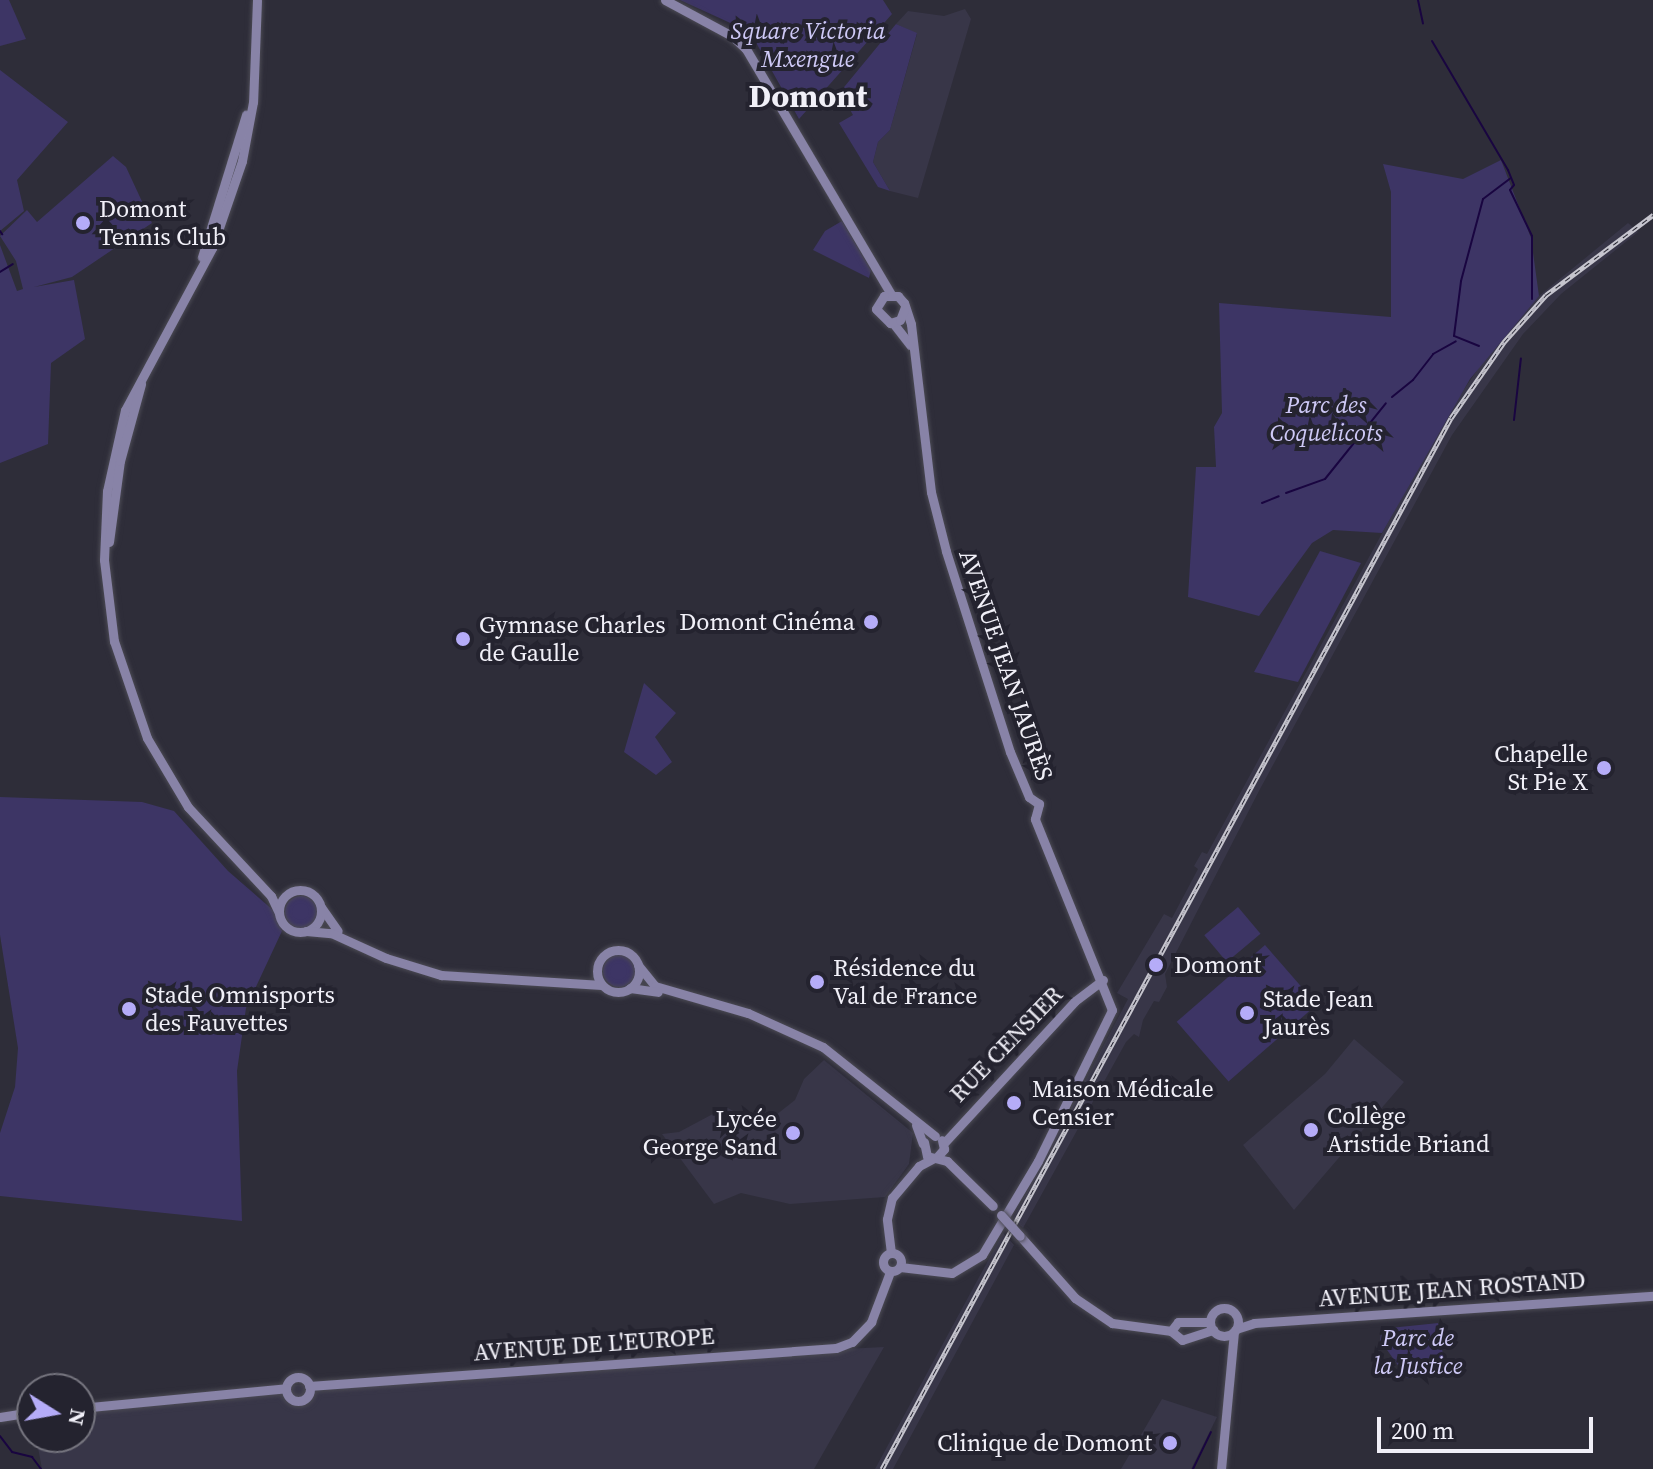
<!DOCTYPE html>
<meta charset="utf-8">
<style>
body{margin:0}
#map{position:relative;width:1653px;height:1469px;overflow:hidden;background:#2e2d39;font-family:"Source Serif 4",serif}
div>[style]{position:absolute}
.built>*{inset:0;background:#383648}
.green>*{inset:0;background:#3d3565;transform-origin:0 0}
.round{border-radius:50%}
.stream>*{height:2px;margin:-1px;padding:0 1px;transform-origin:1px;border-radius:1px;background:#190540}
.roads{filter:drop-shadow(0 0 2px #4b4a54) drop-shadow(0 0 2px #4b4a54)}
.secondary>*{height:9px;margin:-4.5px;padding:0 4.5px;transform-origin:4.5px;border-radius:4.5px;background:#8883a7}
.secondary>.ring{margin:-4.5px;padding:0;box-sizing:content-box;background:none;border:9px solid #8883a7;border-radius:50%}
.rail>*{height:5px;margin-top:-2.5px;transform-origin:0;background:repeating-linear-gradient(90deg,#24232f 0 6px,#c6c5ce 0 12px);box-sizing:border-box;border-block:2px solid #c6c5ce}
.bridges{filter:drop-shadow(0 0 2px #4b4a54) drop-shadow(0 0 2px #4b4a54)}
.secondary-bridge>*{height:9px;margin:-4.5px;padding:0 4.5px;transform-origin:4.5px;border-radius:4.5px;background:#8883a7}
.dots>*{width:22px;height:22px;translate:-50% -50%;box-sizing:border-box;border:4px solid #24232f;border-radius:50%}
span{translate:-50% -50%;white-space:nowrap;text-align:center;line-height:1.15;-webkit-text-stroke:8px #24232f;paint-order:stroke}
.park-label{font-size:24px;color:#cec9f6;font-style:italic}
.poi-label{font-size:24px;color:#f1f0f8}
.left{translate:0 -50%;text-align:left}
.right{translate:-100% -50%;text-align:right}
.street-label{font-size:24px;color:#f1f0f8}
.district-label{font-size:32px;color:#f1f0f8;font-weight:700}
.north{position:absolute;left:16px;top:1373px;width:80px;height:80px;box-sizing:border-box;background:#24232f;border:2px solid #76757f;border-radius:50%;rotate:101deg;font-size:22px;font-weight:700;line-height:32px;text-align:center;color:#f1f0f8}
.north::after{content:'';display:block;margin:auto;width:28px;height:36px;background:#b5acf8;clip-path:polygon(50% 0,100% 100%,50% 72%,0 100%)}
.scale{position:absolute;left:1377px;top:1417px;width:216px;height:36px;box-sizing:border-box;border:4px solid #f1f0f8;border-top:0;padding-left:10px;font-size:24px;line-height:28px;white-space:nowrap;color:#f1f0f8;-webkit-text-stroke:6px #24232f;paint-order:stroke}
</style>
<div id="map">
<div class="built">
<i style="clip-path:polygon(965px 9px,971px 19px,918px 198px,890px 191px,873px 162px,878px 142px,890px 130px,917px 34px,896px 24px,908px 11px,944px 16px)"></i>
<i style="clip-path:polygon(1628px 223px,1638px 232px,1561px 294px,1523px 334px,1452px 435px,1260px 789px,1165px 974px,1167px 987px,1159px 1002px,1154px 1001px,1143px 1020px,1139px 1037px,1134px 1034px,1126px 1042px,1023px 1228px,1013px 1218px,1128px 999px,1117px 993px,1164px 914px,1172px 918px,1198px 869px,1194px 866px,1202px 852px,1207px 854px,1446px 416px,1488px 354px,1539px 296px)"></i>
<i style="clip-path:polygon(1354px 1039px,1404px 1082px,1294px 1210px,1243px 1145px,1325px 1074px)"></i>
<i style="clip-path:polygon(824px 1060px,913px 1133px,909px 1164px,885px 1197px,790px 1204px,741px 1193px,714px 1204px,662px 1134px,679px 1132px,726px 1107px,748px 1119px,776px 1115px,795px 1100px,804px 1079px)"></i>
<i style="clip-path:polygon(1003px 1233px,1014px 1245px,919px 1421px,893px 1469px,875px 1469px)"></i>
<i style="clip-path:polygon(884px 1347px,814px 1469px,42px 1469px,36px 1437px,80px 1437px,80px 1411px,296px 1385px,629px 1360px)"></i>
<i style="clip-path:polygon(1162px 1399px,1217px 1417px,1191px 1469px,1121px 1469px)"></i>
</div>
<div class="green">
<i style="clip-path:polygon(0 0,9px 0,26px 39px,0 46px)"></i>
<i style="clip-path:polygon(680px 0,883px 0,892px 14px,799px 119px,750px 32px)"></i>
<i style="clip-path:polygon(896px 24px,917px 33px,890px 130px,878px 142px,873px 162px,890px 191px,878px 187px,839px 123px,853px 115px,840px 92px)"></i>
<i style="clip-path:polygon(0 70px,68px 122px,17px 180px,24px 211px,0 231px)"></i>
<i style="clip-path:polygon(113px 156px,126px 167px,152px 223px,72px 277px,34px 287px,74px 280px,85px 339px,51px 363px,48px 444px,0 463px,0 245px,17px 291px,23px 289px,16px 261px,0 236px,27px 210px,37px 222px)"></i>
<i style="clip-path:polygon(1501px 160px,1531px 238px,1539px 296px,1470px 379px,1382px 533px,1333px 530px,1312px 543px,1259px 616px,1188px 597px,1196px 467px,1216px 467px,1214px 427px,1222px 413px,1219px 303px,1391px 317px,1391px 192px,1383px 164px,1463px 179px)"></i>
<i style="clip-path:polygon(842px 221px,871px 270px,869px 278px,813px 250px,825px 231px)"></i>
<i style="clip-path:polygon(1320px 551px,1361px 563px,1298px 682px,1254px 672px)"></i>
<i style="clip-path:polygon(644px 683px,676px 713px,655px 737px,672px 762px,656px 775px,624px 752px)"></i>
<i style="clip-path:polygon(0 797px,142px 802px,174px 811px,228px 871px,274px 911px,282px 931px,246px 1008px,237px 1071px,242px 1221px,0 1196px,0 1133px,15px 1087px,18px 1048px,0 935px)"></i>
<i class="round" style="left:285px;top:896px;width:32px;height:32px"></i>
<i style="left:1238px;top:907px;width:35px;height:44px;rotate:50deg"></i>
<i style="left:1265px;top:945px;width:79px;height:117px;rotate:49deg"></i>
<i class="round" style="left:603px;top:955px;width:32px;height:32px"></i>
<i style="clip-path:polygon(1438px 1323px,1446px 1374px,1407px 1378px,1380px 1340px,1381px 1334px,1390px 1328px)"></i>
</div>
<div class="stream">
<i style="left:1418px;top:0;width:24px;rotate:78deg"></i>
<i style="left:1432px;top:41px;width:150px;rotate:59.5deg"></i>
<i style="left:1508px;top:170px;width:16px;rotate:68deg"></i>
<i style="left:1514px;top:185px;width:6px;rotate:129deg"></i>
<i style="left:1510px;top:190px;width:51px;rotate:64.4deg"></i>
<i style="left:1532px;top:236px;width:63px;rotate:90deg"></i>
<i style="left:0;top:231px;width:4px;rotate:56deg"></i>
<i style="left:0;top:272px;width:15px;rotate:-32deg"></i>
<i style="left:1479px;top:346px;width:27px;rotate:-158deg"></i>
<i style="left:1454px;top:336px;width:55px;rotate:-82.7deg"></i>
<i style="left:1461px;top:281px;width:85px;rotate:-75deg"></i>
<i style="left:1483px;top:199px;width:34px;rotate:-37deg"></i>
<i style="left:1392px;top:397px;width:27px;rotate:-39deg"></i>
<i style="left:1413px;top:380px;width:33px;rotate:-52deg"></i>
<i style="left:1433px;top:354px;width:26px;rotate:-29deg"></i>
<i style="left:1514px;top:420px;width:62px;rotate:-83.6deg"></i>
<i style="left:1286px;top:493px;width:41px;rotate:-19.7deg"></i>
<i style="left:1325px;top:479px;width:97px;rotate:-51.2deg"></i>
<i style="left:1262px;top:503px;width:18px;rotate:-22deg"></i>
<i style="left:0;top:1436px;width:20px;rotate:53deg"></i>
<i style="left:12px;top:1452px;width:21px;rotate:14deg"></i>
<i style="left:32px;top:1457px;width:15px;rotate:53deg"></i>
<i style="left:1193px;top:1469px;width:41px;rotate:-64.1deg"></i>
</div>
<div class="roads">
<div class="secondary">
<i style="left:257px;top:0;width:102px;rotate:92.2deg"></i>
<i style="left:253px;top:102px;width:60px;rotate:100.6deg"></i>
<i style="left:242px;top:161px;width:92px;rotate:109deg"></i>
<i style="left:212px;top:248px;width:184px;rotate:118.2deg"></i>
<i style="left:125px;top:410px;width:83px;rotate:102.5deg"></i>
<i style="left:107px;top:491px;width:69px;rotate:92.5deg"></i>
<i style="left:104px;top:560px;width:82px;rotate:83deg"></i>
<i style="left:114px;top:641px;width:102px;rotate:71.2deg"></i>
<i style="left:147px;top:738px;width:80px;rotate:59.3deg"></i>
<i style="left:188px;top:807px;width:122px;rotate:47deg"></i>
<i style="left:271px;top:896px;width:19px;rotate:65deg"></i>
<i style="left:665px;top:0;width:76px;rotate:28.2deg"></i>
<i style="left:732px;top:36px;width:19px;rotate:43deg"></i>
<i style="left:746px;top:49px;width:285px;rotate:59.4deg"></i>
<i style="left:202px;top:257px;width:149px;rotate:-72.8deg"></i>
<i style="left:893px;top:323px;width:28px;rotate:52deg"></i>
<i style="left:109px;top:542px;width:82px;rotate:-82.3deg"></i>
<i style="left:120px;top:461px;width:80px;rotate:-74.7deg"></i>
<i class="ring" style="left:279px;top:890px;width:33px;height:33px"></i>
<i style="left:321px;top:907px;width:29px;rotate:55deg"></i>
<i style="left:306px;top:931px;width:25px;rotate:5deg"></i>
<i style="left:331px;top:933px;width:60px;rotate:24.4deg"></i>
<i style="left:386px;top:958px;width:58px;rotate:17.2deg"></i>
<i style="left:441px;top:975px;width:161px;rotate:3.6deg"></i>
<i class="ring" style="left:597px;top:950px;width:33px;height:33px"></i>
<i style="left:638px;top:965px;width:27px;rotate:51deg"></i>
<i style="left:655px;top:986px;width:97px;rotate:16.2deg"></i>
<i style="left:748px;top:1013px;width:82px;rotate:24.4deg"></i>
<i style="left:823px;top:1047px;width:143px;rotate:38.5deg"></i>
<i style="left:630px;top:988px;width:28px;rotate:8deg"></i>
<i style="left:916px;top:1125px;width:20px;rotate:70deg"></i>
<i style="left:924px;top:1142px;width:14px;rotate:78deg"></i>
<i style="left:927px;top:1156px;width:21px;rotate:14deg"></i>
<i style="left:947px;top:1161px;width:64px;rotate:44.4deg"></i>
<i style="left:944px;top:1143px;width:193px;rotate:-47.3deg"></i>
<i style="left:1075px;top:1001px;width:35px;rotate:-37deg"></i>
<i style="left:937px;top:1157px;width:11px;rotate:-49deg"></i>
<i style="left:944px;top:1149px;width:9px;rotate:-103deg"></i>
<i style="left:1020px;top:1236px;width:83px;rotate:48.4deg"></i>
<i style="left:1075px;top:1298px;width:45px;rotate:34deg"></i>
<i style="left:1112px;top:1323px;width:60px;rotate:7.7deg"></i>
<i style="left:1171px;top:1331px;width:14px;rotate:39deg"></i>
<i style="left:1182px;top:1340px;width:33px;rotate:-18deg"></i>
<i class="ring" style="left:883px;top:1253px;width:9px;height:9px"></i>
<i style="left:891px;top:1253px;width:34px;rotate:-97deg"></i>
<i style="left:887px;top:1219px;width:22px;rotate:-77deg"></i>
<i style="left:892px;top:1198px;width:42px;rotate:-49.8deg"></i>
<i style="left:919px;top:1166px;width:17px;rotate:-28deg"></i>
<i style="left:900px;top:1267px;width:52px;rotate:6.6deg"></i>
<i style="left:952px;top:1273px;width:35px;rotate:-31deg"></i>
<i style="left:982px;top:1255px;width:109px;rotate:-59.2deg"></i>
<i style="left:1038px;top:1161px;width:168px;rotate:-63.9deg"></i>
<i style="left:1112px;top:1010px;width:206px;rotate:-112deg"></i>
<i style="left:1035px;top:819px;width:16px;rotate:-75deg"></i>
<i style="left:1039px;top:804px;width:12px;rotate:-145deg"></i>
<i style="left:1029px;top:797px;width:49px;rotate:-112.9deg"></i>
<i style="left:1010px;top:752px;width:211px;rotate:-107.7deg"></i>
<i style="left:946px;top:551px;width:61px;rotate:-104.3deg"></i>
<i style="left:931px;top:492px;width:169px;rotate:-96.8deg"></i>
<i style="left:911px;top:324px;width:22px;rotate:-108deg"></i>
<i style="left:904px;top:303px;width:9px;rotate:-131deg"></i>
<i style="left:898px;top:296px;width:14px;rotate:180deg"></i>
<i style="left:884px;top:296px;width:15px;rotate:122deg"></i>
<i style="left:876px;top:309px;width:20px;rotate:45deg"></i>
<i style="left:890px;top:323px;width:10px;rotate:-17deg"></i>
<i style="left:900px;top:320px;width:14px;rotate:-69deg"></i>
<i class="ring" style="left:1210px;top:1308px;width:19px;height:19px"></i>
<i style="left:1236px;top:1329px;width:19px;rotate:-18deg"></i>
<i style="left:1254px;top:1323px;width:400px;rotate:-3.9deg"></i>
<i style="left:1171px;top:1331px;width:11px;rotate:-52deg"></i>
<i style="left:1178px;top:1322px;width:32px"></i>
<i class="ring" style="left:286px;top:1377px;width:15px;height:15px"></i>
<i style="left:309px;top:1386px;width:528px;rotate:-4.12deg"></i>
<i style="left:836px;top:1348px;width:17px;rotate:-21deg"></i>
<i style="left:852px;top:1342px;width:28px;rotate:-46deg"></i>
<i style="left:871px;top:1322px;width:53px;rotate:-69.2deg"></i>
<i style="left:80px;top:1408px;width:207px;rotate:-5.5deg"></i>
<i style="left:0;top:1417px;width:32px;rotate:-9deg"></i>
<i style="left:1221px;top:1469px;width:138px;rotate:-84.6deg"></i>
</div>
</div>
<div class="rail">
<i style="left:882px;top:1469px;width:1195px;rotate:-61.57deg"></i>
<i style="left:1451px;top:418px;width:93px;rotate:-55.1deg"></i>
<i style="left:1504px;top:342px;width:63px;rotate:-48.2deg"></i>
<i style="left:1546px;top:295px;width:134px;rotate:-36.8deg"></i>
</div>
<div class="bridges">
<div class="secondary-bridge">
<i style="left:1001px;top:1215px;width:28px;rotate:48deg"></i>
</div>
</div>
<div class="dots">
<i style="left:83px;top:223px;background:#b5acf8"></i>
<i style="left:871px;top:622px;background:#b5acf8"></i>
<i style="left:463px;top:639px;background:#b5acf8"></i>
<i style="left:1604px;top:768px;background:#b5acf8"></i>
<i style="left:1156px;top:965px;background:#b5acf8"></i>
<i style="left:817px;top:982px;background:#b5acf8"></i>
<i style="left:129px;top:1009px;background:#b5acf8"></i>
<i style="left:1247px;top:1013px;background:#b5acf8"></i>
<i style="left:1014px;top:1103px;background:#b5acf8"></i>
<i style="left:1311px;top:1130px;background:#b5acf8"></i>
<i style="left:793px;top:1133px;background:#b5acf8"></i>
<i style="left:1170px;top:1443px;background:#b5acf8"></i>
</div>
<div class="park-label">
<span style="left:808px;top:45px">Square Victoria<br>Mxengue</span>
<span style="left:1326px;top:419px">Parc des<br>Coquelicots</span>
<span style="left:1418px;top:1352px">Parc de<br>la Justice</span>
</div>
<div class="poi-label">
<span class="left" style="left:99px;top:223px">Domont<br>Tennis Club</span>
<span class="right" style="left:855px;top:622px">Domont Cinéma</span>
<span class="left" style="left:479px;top:639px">Gymnase Charles<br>de Gaulle</span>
<span class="right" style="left:1588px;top:768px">Chapelle<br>St Pie X</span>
<span class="left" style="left:1174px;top:965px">Domont</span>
<span class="left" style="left:833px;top:982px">Résidence du<br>Val de France</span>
<span class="left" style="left:145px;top:1009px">Stade Omnisports<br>des Fauvettes</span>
<span class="left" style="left:1263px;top:1013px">Stade Jean<br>Jaurès</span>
<span class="left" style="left:1032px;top:1103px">Maison Médicale<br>Censier</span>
<span class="left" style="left:1327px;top:1130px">Collège<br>Aristide Briand</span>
<span class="right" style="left:777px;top:1133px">Lycée<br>George Sand</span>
<span class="right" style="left:1152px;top:1443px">Clinique de Domont</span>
</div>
<div class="street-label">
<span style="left:1006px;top:665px;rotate:71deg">AVENUE JEAN JAURÈS</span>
<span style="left:1006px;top:1044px;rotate:-46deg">RUE CENSIER</span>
<span style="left:1452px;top:1289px;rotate:-4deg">AVENUE JEAN ROSTAND</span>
<span style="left:594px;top:1344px;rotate:-4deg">AVENUE DE L'EUROPE</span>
</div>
<div class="district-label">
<span style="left:808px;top:96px">Domont</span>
</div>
<div class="north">N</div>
<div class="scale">200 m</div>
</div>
